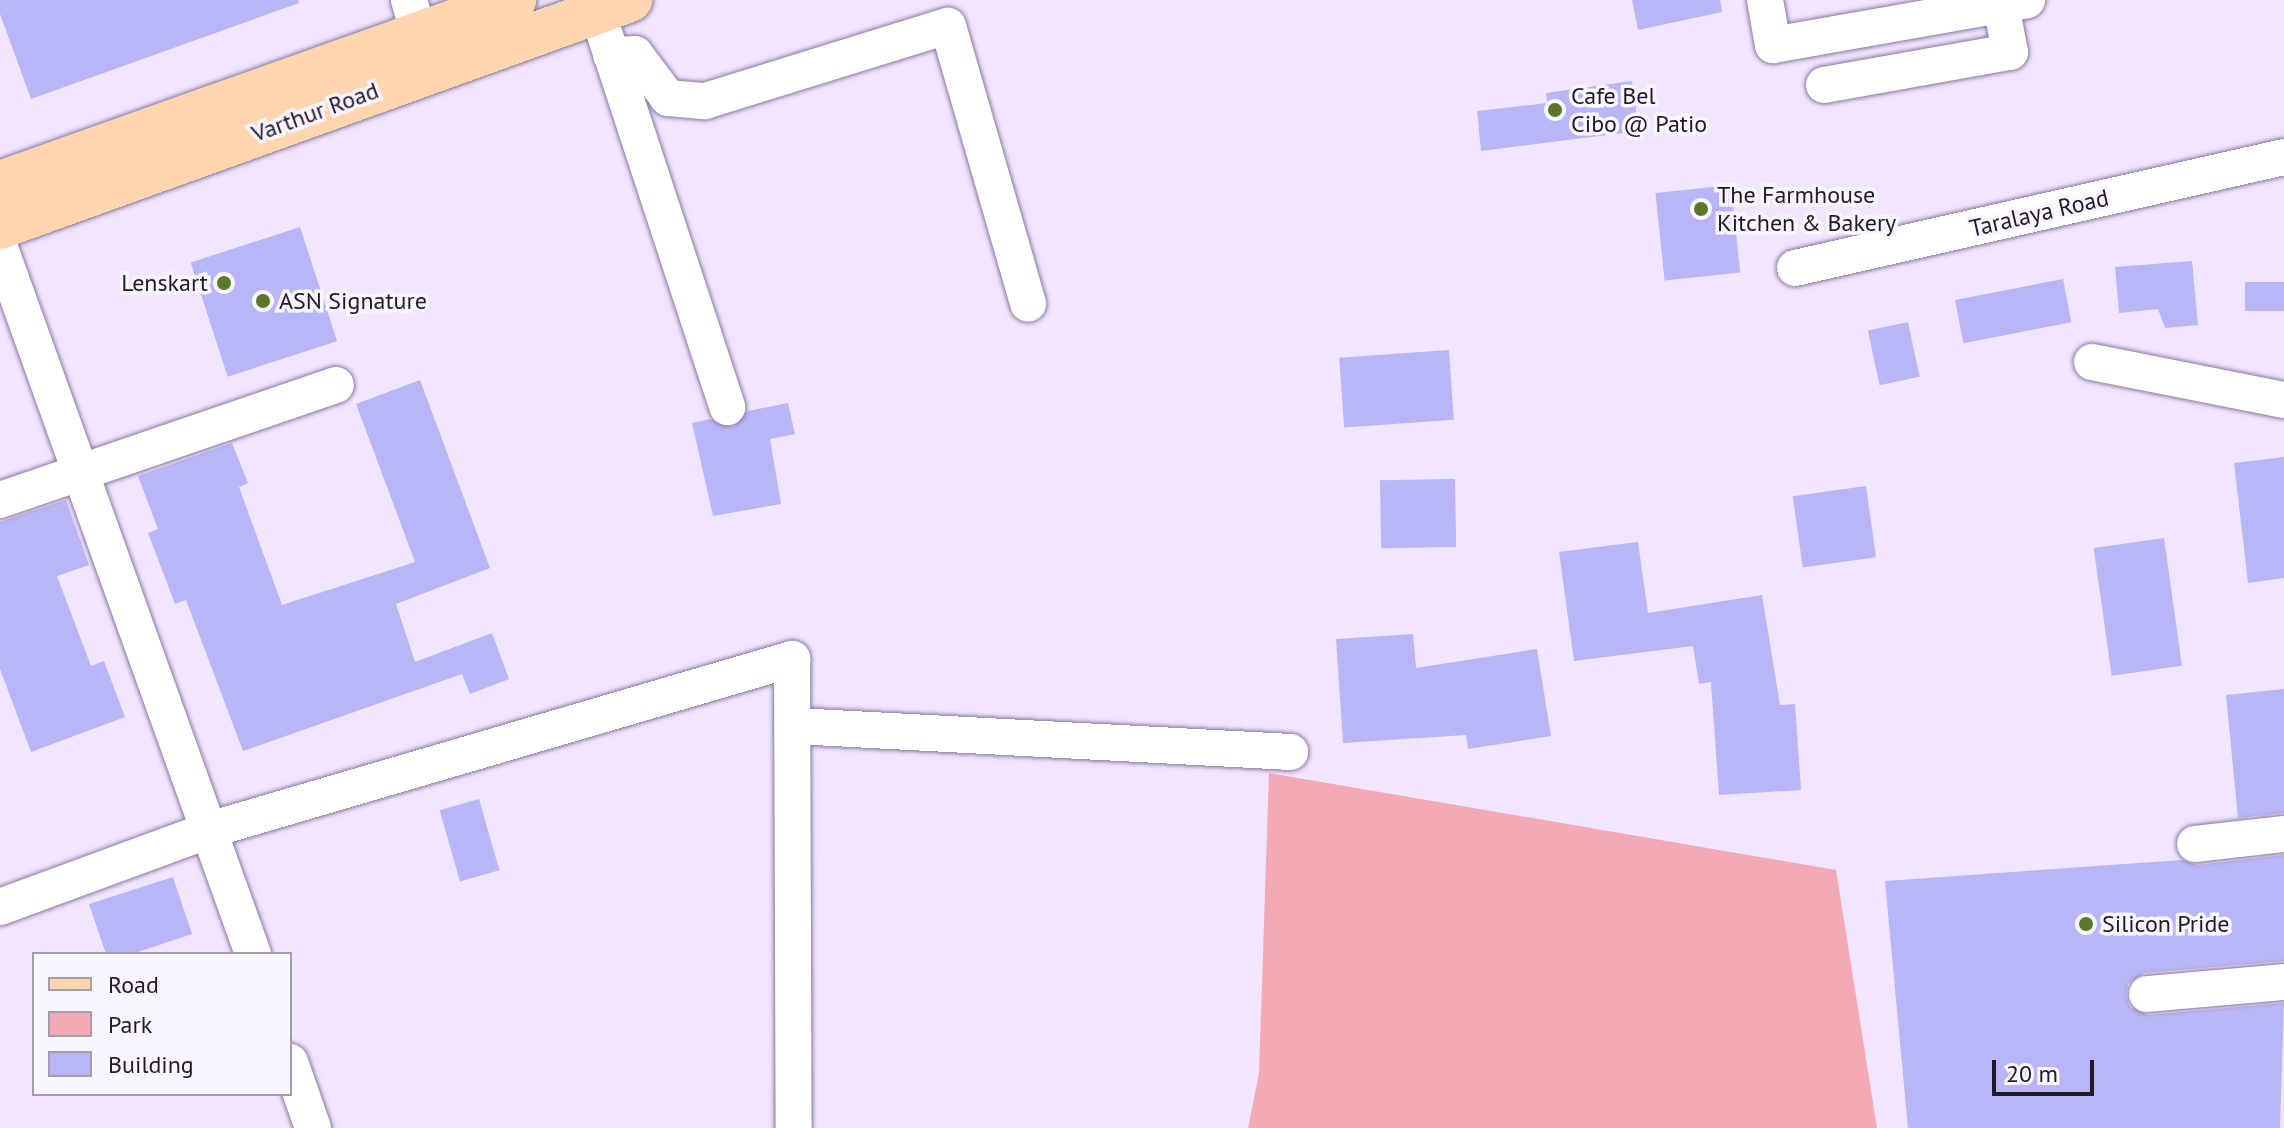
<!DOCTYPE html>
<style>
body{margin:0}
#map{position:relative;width:2284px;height:1128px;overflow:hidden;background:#f1e5ff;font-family:"PT Sans",sans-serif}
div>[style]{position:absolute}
.green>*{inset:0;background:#f4a9b7}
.building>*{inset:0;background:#b9b6f7;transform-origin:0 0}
.roads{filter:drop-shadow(0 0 2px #89779d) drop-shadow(0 0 2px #89779d)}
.minor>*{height:36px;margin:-18px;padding:0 18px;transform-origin:18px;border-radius:18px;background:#fff}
.major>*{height:44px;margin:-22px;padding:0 22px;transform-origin:22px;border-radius:22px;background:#fdd6ad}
.dots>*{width:22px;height:22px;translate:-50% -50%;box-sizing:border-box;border:4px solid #faf6ff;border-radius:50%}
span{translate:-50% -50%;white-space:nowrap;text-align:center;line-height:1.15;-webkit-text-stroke:7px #faf6ff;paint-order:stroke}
.poi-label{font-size:24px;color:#201928}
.left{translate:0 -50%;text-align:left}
.right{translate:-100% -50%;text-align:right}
.street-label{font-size:24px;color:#201928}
.legend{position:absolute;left:32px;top:952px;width:260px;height:144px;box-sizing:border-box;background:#faf6ff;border:2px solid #a39ea9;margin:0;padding:10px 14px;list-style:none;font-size:24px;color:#201928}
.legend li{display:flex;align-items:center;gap:16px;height:40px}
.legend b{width:40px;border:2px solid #a39ea9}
.scale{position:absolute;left:1992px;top:1060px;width:102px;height:36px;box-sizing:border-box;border:4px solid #201928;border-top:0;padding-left:10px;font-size:24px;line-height:28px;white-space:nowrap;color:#201928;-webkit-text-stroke:6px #faf6ff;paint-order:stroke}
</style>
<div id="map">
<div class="green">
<i style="clip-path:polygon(1269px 773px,1836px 870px,1877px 1128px,1248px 1128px,1259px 1073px)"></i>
</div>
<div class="building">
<i style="clip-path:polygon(0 0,298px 0,299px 3px,31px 99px,0 14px)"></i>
<i style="clip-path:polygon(1632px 0,1720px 0,1722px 12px,1638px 30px)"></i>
<i style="clip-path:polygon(1632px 81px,1639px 131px,1481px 151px,1477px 111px,1547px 103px,1546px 93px)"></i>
<i style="left:1731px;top:185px;width:88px;height:76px;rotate:84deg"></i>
<i style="left:300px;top:227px;width:120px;height:115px;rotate:72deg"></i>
<i style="clip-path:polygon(2192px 261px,2198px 325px,2165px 328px,2158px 309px,2119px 313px,2115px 267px)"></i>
<i style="left:2063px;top:279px;width:44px;height:110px;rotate:79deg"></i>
<i style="left:2284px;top:282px;width:29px;height:39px;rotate:90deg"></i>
<i style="left:1908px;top:322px;width:56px;height:41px;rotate:78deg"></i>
<i style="left:1449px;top:350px;width:70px;height:110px;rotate:86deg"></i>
<i style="clip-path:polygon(420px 380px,490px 568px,396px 604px,415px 662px,492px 633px,509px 679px,470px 694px,462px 674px,243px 751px,186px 600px,175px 604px,148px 533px,158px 529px,138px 476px,232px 443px,248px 483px,239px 487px,282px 605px,415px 562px,356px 404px)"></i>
<i style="clip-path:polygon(788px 403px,795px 434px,770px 439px,781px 504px,713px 516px,692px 423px,710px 419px,733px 427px,748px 411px)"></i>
<i style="clip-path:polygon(2284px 457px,2284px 578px,2248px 583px,2234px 463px)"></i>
<i style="left:1455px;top:479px;width:68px;height:75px;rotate:89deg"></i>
<i style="left:1866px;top:486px;width:72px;height:74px;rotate:82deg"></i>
<i style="clip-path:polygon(66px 500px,89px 565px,57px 576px,91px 666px,104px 661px,125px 717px,31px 752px,0 669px,0 522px)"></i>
<i style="left:2164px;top:538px;width:129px;height:71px;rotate:82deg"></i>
<i style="clip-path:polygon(1638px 542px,1648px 613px,1762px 595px,1780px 705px,1795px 704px,1801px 790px,1719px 795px,1711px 682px,1699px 684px,1693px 646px,1574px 661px,1559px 552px)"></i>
<i style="clip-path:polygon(1413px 634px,1416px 668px,1537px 649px,1551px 736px,1468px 749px,1466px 735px,1343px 743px,1336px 639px)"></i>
<i style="clip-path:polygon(2284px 689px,2284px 813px,2238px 818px,2226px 695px)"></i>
<i style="left:479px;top:799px;width:74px;height:41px;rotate:74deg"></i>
<i style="clip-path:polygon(2284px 855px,2284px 961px,2144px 973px,2128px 984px,2126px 995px,2130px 1007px,2148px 1015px,2284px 1003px,2280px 1128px,1908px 1128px,1885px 881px,2182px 860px,2197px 865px)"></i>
<i style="clip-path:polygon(173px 877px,192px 934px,132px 954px,106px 954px,89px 904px)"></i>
</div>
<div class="roads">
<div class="minor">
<i style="left:409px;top:0;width:35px;rotate:74deg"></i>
<i style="left:1765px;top:0;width:46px;rotate:79.9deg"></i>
<i style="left:1773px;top:45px;width:258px;rotate:-10deg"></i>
<i style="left:604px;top:32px;width:395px;rotate:71.8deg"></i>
<i style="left:611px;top:55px;width:24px;rotate:-2deg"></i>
<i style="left:635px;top:54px;width:55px;rotate:53.1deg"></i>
<i style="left:668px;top:98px;width:37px;rotate:5deg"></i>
<i style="left:705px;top:101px;width:254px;rotate:-17.2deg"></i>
<i style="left:948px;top:26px;width:289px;rotate:73.9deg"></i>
<i style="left:1824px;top:85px;width:189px;rotate:-10.1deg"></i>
<i style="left:2010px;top:52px;width:48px;rotate:-100.8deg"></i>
<i style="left:0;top:248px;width:750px;rotate:70.28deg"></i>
<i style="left:1795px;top:268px;width:501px;rotate:-12.79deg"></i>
<i style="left:2092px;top:362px;width:196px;rotate:11.2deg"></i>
<i style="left:0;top:500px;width:355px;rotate:-18.9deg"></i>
<i style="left:795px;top:726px;width:496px;rotate:3deg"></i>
<i style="left:2195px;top:844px;width:90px;rotate:-6.4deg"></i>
<i style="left:0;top:907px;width:223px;rotate:-20.2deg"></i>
<i style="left:209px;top:830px;width:608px;rotate:-16.35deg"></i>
<i style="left:792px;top:659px;width:469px;rotate:89.8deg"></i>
<i style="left:2147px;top:994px;width:138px;rotate:-5deg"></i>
<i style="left:290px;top:1062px;width:70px;rotate:70.8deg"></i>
</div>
<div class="major">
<i style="left:0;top:183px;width:546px;rotate:-19.6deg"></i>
<i style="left:0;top:227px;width:670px;rotate:-19.81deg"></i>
</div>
</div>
<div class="dots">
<i style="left:1555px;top:110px;background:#5b772a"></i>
<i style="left:1701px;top:209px;background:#5b772a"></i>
<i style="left:224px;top:283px;background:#5b772a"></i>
<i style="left:263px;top:301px;background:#5b772a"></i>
<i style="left:2086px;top:924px;background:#5b772a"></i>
</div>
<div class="poi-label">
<span class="left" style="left:1571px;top:110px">Cafe Bel<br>Cibo @ Patio</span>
<span class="left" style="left:1717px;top:209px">The Farmhouse<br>Kitchen &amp; Bakery</span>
<span class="right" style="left:208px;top:283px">Lenskart</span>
<span class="left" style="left:279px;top:301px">ASN Signature</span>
<span class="left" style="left:2102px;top:924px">Silicon Pride</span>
</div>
<div class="street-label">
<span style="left:315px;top:112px;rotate:-20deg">Varthur Road</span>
<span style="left:2039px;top:213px;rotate:-13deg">Taralaya Road</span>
</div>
<ul class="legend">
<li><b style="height:10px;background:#fdd6ad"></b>Road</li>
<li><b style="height:22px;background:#f4a9b7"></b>Park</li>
<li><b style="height:22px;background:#b9b6f7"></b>Building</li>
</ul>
<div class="scale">20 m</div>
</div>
